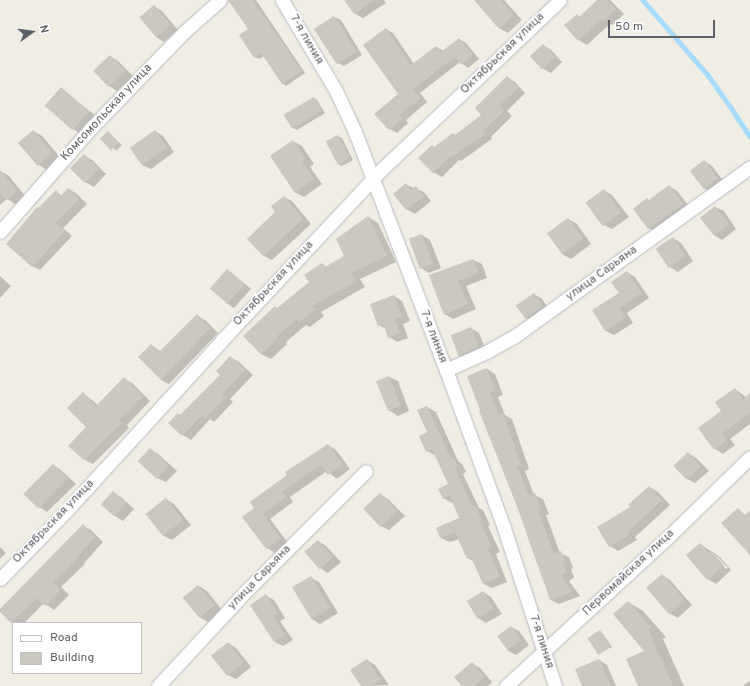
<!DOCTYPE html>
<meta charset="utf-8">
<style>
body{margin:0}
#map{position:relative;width:750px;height:686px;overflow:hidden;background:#f0ede4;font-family:Overpass,sans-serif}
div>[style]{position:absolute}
.shadow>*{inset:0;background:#0003;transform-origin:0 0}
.stream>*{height:4.5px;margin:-2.25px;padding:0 2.25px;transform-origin:2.25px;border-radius:2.25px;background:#a5dcff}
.building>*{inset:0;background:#cbc7c1;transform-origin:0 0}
.roads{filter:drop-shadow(0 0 1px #b7bbbf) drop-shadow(0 0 1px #b7bbbf)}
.street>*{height:13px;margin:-6.5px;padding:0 6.5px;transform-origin:6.5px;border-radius:6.5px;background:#fff}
span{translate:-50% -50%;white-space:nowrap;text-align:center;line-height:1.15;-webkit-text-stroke:3.5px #fff;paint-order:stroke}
.street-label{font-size:12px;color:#5c6166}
.legend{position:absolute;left:12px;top:622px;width:130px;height:52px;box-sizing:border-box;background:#fff;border:1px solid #bec0c2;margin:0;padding:5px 7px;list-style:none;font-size:12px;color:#5c6166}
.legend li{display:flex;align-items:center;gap:8px;height:20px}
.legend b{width:20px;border:1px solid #bec0c2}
.north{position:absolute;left:12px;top:12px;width:40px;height:40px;-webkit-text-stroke:3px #fff;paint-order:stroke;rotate:76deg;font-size:11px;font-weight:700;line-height:16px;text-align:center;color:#5c6166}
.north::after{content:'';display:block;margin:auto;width:14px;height:18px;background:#5c6166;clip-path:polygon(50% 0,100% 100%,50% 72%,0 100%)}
.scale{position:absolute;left:608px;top:20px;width:107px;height:18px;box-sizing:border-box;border:2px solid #5c6166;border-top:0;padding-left:5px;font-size:12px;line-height:14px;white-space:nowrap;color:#5c6166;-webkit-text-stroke:3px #fff;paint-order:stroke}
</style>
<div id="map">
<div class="shadow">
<i style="clip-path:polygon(234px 0,256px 0,305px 73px,286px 86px,282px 83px,264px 56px,259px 59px,255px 57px,249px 29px)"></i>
<i style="clip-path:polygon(346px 0,384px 0,386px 3px,363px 18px,354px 13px)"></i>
<i style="clip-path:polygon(479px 0,504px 0,522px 20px,508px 33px,499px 28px)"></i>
<i style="clip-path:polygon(598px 0,610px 0,624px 14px,612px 25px,610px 24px,587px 45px,579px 40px,577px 15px,580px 17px)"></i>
<i style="clip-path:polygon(154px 6px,162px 11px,178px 30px,164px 42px,156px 37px)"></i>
<i style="clip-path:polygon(334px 17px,341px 20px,362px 55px,344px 66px,338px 63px,316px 29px)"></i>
<i style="clip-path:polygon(386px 29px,393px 33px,414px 64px,436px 47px,444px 51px,459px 39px,466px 43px,479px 59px,468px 68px,460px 62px,420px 93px,427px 102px,406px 120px,408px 123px,397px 133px,390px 129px,400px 94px)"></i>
<i style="clip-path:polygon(543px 45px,551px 50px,562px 62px,551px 73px,542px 68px)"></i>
<i style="clip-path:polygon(110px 56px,118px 61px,133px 76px,117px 91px,109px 86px,94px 71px)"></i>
<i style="clip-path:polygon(507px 77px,515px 82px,525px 93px,507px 111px,512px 116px,491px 137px,492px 139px,461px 161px,459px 160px,442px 177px,433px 172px,435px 148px,453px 134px,456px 135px,483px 115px)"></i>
<i style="clip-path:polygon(61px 89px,96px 116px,81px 134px,73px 129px)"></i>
<i style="clip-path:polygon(314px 98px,317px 100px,325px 113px,297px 130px,293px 128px)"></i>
<i style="clip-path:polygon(33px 131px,42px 136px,61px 158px,47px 170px,39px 165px)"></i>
<i style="clip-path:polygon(155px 131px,163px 136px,174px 152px,151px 169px,142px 165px)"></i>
<i style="left:108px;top:132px;width:19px;height:8px;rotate:43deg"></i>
<i style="clip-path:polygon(338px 136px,342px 138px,353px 160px,342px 166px,338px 164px,327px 142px)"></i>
<i style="clip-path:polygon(293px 141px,302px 146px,314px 164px,310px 167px,322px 184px,304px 197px,295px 192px)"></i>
<i style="clip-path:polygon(84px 155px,92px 160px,106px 174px,94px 187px,85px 182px)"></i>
<i style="clip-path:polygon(704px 161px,712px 166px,725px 183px,712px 193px,704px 188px)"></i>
<i style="clip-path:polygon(0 171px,9px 176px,25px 196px,15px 204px,7px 199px,0 205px)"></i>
<i style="clip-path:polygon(406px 185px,424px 192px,431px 201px,415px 214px,406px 209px)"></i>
<i style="clip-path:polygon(669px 186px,677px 191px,691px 209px,657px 233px,649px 228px)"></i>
<i style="clip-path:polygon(69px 189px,77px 194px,87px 204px,63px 228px,72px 236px,40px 270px,32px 266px,39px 209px,56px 192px,63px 196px)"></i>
<i style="clip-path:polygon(604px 190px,612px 195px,629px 217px,612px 229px,604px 225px,587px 203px)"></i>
<i style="clip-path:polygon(284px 197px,292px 201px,311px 224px,272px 260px,264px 256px,248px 239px,277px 212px)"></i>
<i style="clip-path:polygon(715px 207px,724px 211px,736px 229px,722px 240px,714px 235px)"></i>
<i style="clip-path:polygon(368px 217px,378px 223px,396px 262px,360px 279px,365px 287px,321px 312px,324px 316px,310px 327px,306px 325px,286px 342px,287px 344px,271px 359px,261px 354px,245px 336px,310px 282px,322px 264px,327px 267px,346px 256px)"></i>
<i style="clip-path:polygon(568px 219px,577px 224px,591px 244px,571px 259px,562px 254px)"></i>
<i style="clip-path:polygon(422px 235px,430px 240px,441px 268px,429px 273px,421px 268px)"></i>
<i style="clip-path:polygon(673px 238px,681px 243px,693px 261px,678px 272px,670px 267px)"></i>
<i style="clip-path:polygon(473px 260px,482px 264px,487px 278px,466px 286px,476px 309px,453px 319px,445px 314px,430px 276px)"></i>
<i style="clip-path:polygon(228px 270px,251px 289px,234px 308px,226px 303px)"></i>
<i style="clip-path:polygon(627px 272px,635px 277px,649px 298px,627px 313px,633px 323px,614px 335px,606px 331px,593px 311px,620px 294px)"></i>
<i style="clip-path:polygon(0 276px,11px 286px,0 298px)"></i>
<i style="clip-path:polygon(534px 294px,542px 299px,550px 311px,534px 323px,526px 318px)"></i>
<i style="clip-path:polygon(394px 296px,402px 301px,410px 321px,403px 324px,408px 338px,397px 342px,389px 337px,386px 329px,379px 325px)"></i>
<i style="clip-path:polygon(197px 316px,205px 320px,218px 333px,169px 384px,161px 380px,152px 345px,161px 352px)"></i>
<i style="clip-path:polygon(471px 328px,479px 333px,486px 351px,467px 360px,458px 355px,452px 336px)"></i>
<i style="clip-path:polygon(230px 357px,239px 362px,253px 375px,230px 399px,233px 402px,214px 422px,210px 419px,191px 440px,183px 435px,178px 414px,181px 415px,221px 375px)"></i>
<i style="clip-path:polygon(487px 369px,495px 374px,503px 395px,498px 397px,505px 415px,512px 419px,529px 469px,525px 471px,534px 495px,543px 499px,549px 514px,546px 515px,560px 553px,569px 557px,573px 568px,571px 569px,574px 577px,569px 581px,580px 596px,559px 604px,551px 600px,527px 535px,528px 534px,480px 411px)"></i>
<i style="clip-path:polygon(389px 377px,398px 381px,409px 411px,398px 416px,390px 411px,377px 382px)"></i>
<i style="clip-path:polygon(124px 379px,132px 383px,150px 401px,127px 425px,129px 428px,93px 464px,85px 460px,70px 446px,87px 427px,83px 393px,98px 405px)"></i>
<i style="clip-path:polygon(735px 389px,746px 397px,750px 394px,750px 424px,730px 439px,735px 445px,723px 454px,715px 449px,723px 411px)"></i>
<i style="clip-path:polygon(427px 407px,436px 412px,458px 461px,462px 464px,466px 472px,463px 474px,479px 508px,483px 510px,490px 525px,488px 526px,500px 552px,496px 554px,507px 582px,492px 588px,484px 584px,475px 562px,468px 558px,459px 539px,450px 542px,441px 538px,438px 529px,460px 519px,454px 502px,452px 503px,443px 498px,450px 485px,436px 456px,427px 451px)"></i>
<i style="clip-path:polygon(328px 445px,336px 450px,350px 469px,337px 479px,327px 471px,290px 497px,293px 502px,270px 519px,288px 543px,275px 553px,267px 548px,255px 508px)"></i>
<i style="clip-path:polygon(150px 449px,158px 454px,177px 471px,166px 482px,157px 478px)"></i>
<i style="clip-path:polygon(688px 453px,696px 458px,709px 471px,695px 483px,687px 479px)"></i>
<i style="clip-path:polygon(53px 465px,61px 470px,76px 484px,47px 512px,39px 507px,26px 495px)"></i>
<i style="clip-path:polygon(649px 487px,658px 492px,670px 505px,635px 537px,637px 540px,618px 551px,610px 546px,631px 508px)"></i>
<i style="clip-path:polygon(113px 492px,121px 497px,134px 509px,123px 521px,115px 516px)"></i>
<i style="clip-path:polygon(380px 494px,388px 499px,405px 516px,389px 530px,381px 526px)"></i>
<i style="clip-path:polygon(166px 499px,174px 504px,191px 525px,172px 540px,164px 536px,147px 515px)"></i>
<i style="clip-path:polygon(83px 526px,91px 530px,103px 542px,84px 563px,85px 564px,61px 587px,69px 595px,54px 610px,44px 603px,24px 623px,12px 623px,0 611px)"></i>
<i style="clip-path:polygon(318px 541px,326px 546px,341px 562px,328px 573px,320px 568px)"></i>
<i style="clip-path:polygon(evenodd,700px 544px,720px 557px,731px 570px,716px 584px,708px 579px,700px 544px,713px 555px,718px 557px,728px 568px,726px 569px,713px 555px)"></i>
<i style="clip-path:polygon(0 547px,6px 553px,0 559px)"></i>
<i style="clip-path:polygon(662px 575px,670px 580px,692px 605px,678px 618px,669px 613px)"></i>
<i style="clip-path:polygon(311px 578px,319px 582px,338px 613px,320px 624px,312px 619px)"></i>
<i style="clip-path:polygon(199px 586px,207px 591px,222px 610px,208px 622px,199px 617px)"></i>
<i style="clip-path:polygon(483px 592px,491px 597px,502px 614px,486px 623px,478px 618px)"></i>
<i style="clip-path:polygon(266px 596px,274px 600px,285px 618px,280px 621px,293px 640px,283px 646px,275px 642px)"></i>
<i style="clip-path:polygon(628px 602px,643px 611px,666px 637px,663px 639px,684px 686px,640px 686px,646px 651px)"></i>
<i style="clip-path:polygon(511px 627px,519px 631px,529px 645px,516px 655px,507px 650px)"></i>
<i style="clip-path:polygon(600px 632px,603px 634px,612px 647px,600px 652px)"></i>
<i style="clip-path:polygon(228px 643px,236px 648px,251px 667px,236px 679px,228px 675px,212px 656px)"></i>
<i style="clip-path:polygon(367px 660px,375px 665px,389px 685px,362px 686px)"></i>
<i style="clip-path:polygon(599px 660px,607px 665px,616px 686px,583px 686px)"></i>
<i style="clip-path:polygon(472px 663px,480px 668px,492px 682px,488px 686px,463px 686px)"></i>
<i style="clip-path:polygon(750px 681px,750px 686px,744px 686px,744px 685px)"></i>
</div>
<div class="stream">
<i style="left:643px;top:0;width:99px;rotate:49.1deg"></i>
<i style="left:708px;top:75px;width:42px;rotate:54.8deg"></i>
<i style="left:732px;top:109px;width:33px;rotate:57deg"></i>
</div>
<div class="building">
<i style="clip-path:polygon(228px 0,253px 0,302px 71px,282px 84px,261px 53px,254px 58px,239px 35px,248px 29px)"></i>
<i style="clip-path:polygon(344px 0,375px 0,354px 14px)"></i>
<i style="clip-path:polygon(474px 0,501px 0,514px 15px,499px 29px)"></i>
<i style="clip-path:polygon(597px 0,608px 0,616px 9px,604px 21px,602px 19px,578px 41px,564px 25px,577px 14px,579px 17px)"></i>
<i style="left:154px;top:5px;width:26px;height:19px;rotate:50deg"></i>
<i style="left:334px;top:16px;width:42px;height:24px;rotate:57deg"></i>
<i style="clip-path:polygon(386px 28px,411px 65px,436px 46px,441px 52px,459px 38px,473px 55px,461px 65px,455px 57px,413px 89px,421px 98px,400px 115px,402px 119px,389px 130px,374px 114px,398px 94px,363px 45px)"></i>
<i style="left:543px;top:44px;width:18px;height:18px;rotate:47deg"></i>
<i style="left:110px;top:55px;width:22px;height:23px;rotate:47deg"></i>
<i style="clip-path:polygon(507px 76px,518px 88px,499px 106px,504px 111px,483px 131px,485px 134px,452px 157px,451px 155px,433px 173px,418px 158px,432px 145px,434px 147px,453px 133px,455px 135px,481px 115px,475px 108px)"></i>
<i style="left:61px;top:87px;width:37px;height:25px;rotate:41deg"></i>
<i style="left:314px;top:97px;width:16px;height:35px;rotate:60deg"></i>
<i style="left:33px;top:130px;width:30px;height:20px;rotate:49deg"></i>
<i style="left:155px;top:130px;width:21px;height:31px;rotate:55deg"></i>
<i style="left:108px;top:131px;width:16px;height:11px;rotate:47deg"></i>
<i style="left:338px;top:135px;width:26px;height:14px;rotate:62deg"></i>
<i style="clip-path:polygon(293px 140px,306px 159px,302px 162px,314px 179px,295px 193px,270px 156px)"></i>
<i style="left:84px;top:154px;width:21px;height:20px;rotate:45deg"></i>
<i style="left:704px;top:160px;width:23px;height:18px;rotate:52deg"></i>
<i style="clip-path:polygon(0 170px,18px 191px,6px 200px,0 193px)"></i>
<i style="clip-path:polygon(406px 183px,411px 190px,416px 186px,424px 196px,406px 210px,393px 194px)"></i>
<i style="clip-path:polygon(669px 185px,684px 204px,648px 229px,633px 209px,647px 198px,649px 200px)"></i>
<i style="clip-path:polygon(68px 188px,79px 199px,55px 223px,65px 231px,32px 267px,6px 244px,37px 207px,38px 208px,56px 190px,61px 196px)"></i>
<i style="left:604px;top:189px;width:29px;height:23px;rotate:54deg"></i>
<i style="clip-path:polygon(284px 196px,303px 219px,263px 256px,247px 239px,275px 212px,271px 206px)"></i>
<i style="left:715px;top:206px;width:23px;height:19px;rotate:52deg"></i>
<i style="clip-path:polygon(368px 216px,387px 256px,351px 273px,356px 282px,312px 306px,315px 310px,299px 322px,297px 319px,277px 336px,278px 338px,261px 354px,243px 336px,275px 306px,277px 308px,309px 282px,304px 275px,322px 263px,325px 267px,344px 256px,336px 239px)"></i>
<i style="left:568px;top:218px;width:26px;height:26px;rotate:54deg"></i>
<i style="left:422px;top:234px;width:32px;height:14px;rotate:70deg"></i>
<i style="left:673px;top:237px;width:23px;height:21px;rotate:56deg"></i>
<i style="clip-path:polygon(473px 259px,479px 273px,458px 281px,468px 304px,444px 315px,429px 275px)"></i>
<i style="left:227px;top:269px;width:23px;height:26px;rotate:41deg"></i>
<i style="clip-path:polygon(627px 271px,642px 293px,619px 308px,626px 318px,605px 331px,592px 310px,619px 293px,611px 282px)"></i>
<i style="left:534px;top:293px;width:16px;height:22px;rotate:55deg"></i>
<i style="clip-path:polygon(394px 295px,402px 317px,395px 319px,400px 333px,388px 338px,383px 324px,378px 326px,370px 304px)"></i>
<i style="clip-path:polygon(197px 314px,210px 328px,161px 380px,138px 357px,151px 344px,159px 352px)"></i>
<i style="left:471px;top:327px;width:22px;height:22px;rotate:68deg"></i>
<i style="clip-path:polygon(230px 356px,245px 370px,222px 394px,226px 397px,205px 418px,202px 415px,182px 436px,168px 423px,178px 413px,180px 415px,220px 375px,216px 371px)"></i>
<i style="clip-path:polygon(487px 368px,495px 391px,490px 393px,499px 415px,503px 413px,521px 465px,517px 466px,529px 496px,535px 493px,541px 509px,538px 510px,554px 554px,561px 551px,566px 563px,563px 564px,566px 572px,562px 576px,573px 592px,550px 600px,517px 506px,479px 411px,480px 410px,467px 376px)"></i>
<i style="left:389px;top:376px;width:32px;height:14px;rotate:68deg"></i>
<i style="clip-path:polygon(124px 377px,143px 396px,119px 420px,122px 423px,84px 460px,68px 446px,86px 427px,67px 408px,83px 392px,96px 406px)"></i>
<i style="clip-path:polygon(735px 388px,743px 399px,750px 393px,750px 413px,722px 434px,727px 440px,714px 450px,698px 428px,721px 411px,715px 402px)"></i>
<i style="clip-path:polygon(427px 406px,451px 459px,454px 458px,458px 467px,455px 469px,472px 506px,475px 504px,482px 521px,480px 522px,492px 547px,488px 549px,500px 577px,483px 584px,471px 557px,467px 559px,455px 532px,440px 538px,436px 528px,459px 518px,450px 496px,443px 499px,438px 489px,448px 484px,432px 449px,426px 452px,419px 436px,427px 432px,417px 410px)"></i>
<i style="clip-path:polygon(328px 444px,343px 464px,328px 475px,321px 465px,282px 492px,286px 497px,263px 514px,281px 538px,266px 549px,242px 517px,254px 508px,250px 502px,287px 475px,285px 472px)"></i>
<i style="left:150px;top:448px;width:26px;height:18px;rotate:43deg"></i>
<i style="left:688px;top:452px;width:19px;height:20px;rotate:47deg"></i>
<i style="left:53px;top:464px;width:21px;height:42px;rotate:45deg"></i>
<i style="clip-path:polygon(649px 486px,662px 500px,628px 532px,629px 535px,609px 547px,597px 527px,630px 507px,628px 505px)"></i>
<i style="left:113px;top:491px;width:18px;height:18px;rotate:43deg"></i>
<i style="left:380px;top:493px;width:25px;height:23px;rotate:47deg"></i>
<i style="left:166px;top:498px;width:28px;height:26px;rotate:52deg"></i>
<i style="clip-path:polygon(738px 508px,745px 515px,750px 511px,750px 555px,721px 523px)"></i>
<i style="clip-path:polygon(83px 524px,95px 537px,76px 558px,77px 559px,53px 582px,61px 590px,45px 606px,37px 598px,11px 623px,0 612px,0 609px)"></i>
<i style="left:318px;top:540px;width:23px;height:18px;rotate:49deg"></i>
<i style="clip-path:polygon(700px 543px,709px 553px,711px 551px,724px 565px,707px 580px,686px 555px)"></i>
<i style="left:662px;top:574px;width:35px;height:21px;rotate:49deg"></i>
<i style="left:311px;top:576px;width:37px;height:22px;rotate:59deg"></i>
<i style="left:198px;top:585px;width:26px;height:20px;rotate:50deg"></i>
<i style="left:483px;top:591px;width:21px;height:19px;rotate:59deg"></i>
<i style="clip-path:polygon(266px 594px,278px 613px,273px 616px,285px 635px,274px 642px,250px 605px)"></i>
<i style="clip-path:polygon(628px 601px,651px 628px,649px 631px,673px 686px,638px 686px,626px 659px,644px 651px,613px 614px)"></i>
<i style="left:511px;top:626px;width:17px;height:17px;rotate:54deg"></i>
<i style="left:600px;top:630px;width:20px;height:15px;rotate:57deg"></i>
<i style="left:228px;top:642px;width:26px;height:22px;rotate:51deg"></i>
<i style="clip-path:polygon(367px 659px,381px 680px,372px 686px,361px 686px,350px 670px)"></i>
<i style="clip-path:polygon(599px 659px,611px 686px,582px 686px,575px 669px)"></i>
<i style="clip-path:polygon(472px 662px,485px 677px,474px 686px,462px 686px,454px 677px)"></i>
</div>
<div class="roads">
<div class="street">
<i style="left:282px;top:0;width:106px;rotate:59.3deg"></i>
<i style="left:336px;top:91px;width:45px;rotate:65.1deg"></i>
<i style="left:355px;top:132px;width:255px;rotate:69.1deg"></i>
<i style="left:446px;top:370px;width:168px;rotate:69.8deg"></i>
<i style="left:504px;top:528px;width:166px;rotate:72.1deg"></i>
<i style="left:0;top:232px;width:138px;rotate:-48.8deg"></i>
<i style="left:91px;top:128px;width:134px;rotate:-45.9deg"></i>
<i style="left:184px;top:32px;width:48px;rotate:-41.6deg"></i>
<i style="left:446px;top:370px;width:44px;rotate:-24.2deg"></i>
<i style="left:486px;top:352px;width:33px;rotate:-29deg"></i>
<i style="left:515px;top:336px;width:289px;rotate:-35.7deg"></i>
<i style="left:0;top:579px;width:96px;rotate:-45.8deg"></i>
<i style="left:67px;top:510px;width:230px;rotate:-47.6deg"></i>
<i style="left:222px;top:340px;width:234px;rotate:-46.9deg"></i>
<i style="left:382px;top:169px;width:245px;rotate:-43.5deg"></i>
<i style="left:158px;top:686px;width:131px;rotate:-47.2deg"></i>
<i style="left:247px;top:590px;width:168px;rotate:-45deg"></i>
<i style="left:506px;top:686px;width:217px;rotate:-42.6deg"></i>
<i style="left:666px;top:539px;width:117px;rotate:-44.3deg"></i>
</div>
</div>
<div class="street-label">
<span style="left:306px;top:40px;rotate:60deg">7-я линия</span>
<span style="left:503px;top:54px;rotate:-44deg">Октябрьская улица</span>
<span style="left:107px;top:113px;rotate:-47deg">Комсомольская улица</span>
<span style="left:602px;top:274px;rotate:-36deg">улица Сарьяна</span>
<span style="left:274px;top:284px;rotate:-47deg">Октябрьская улица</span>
<span style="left:433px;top:337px;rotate:69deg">7-я линия</span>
<span style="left:54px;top:522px;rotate:-46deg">Октябрьская улица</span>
<span style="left:629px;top:573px;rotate:-43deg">Первомайская улица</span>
<span style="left:260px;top:578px;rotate:-46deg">улица Сарьяна</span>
<span style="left:541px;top:642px;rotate:72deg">7-я линия</span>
</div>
<ul class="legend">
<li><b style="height:5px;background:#fff"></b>Road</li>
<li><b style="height:11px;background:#cbc7c1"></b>Building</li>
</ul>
<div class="north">N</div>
<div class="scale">50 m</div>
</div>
